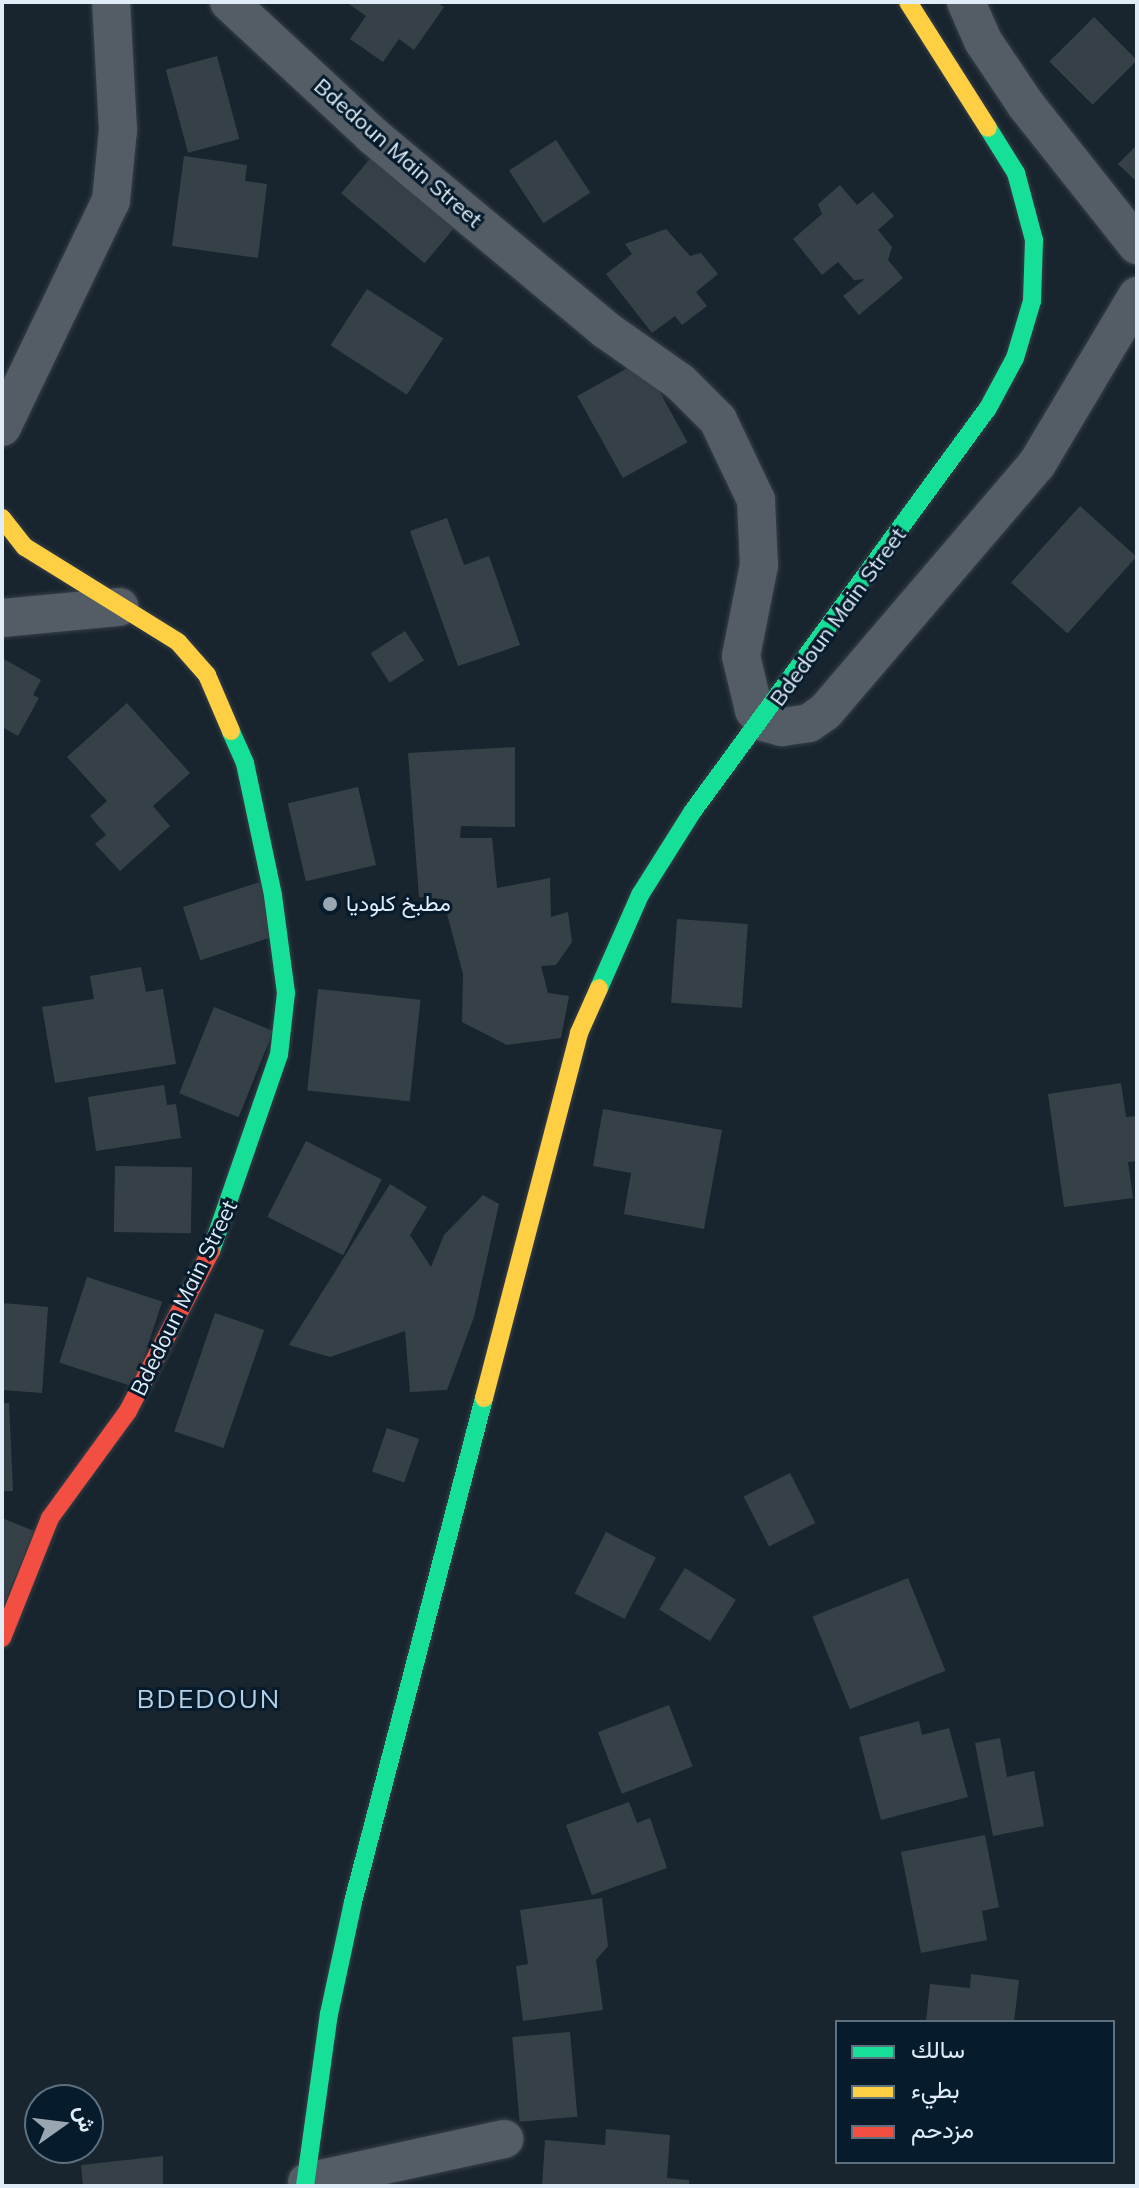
<!DOCTYPE html>
<meta charset="utf-8">
<style>
body{margin:0}
#map{position:relative;width:1139px;height:2188px;overflow:hidden;background:#19252e;font-family:Mulish,Vazirmatn,sans-serif}
div>[style]{position:absolute}
.building>*{inset:0;background:#364047;transform-origin:0 0}
.roads{filter:drop-shadow(0 0 2px #363f47) drop-shadow(0 0 2px #363f47)}
.street>*{height:38px;margin:-19px;padding:0 19px;transform-origin:19px;border-radius:19px;background:#545d65}
.fast>*{height:18px;margin:-9px;padding:0 9px;transform-origin:9px;border-radius:9px;background:#16e098}
.slow>*{height:18px;margin:-9px;padding:0 9px;transform-origin:9px;border-radius:9px;background:#ffcf43}
.jam>*{height:18px;margin:-9px;padding:0 9px;transform-origin:9px;border-radius:9px;background:#f24e42}
.dots>*{width:22px;height:22px;translate:-50% -50%;box-sizing:border-box;border:4px solid #061c2d;border-radius:50%}
span{translate:-50% -50%;white-space:nowrap;text-align:center;line-height:1.15;-webkit-text-stroke:6px #061c2d;paint-order:stroke}
.street-label{font-size:22px;color:#e0edf9}
.poi-label{font-size:22px;color:#e0edf9}
.left{translate:0 -50%;text-align:left}
.quarter-label{font-size:26px;color:#b5d0e7;letter-spacing:2px}
.frame{position:absolute;inset:0;border:4px solid #e0edf9;pointer-events:none}
.legend{position:absolute;left:835px;top:2020px;width:280px;height:144px;box-sizing:border-box;background:#061c2d;border:2px solid #5d707f;margin:0;padding:10px 14px;list-style:none;font-size:24px;color:#e0edf9}
.legend li{display:flex;align-items:center;gap:16px;height:40px}
.legend b{width:40px;border:2px solid #5d707f}
.north{position:absolute;left:24px;top:2084px;width:80px;height:80px;box-sizing:border-box;background:#061c2d;border:2px solid #5d707f;border-radius:50%;rotate:76deg;font-size:22px;font-weight:700;line-height:32px;text-align:center;color:#e0edf9}
.north::after{content:'';display:block;margin:auto;width:28px;height:36px;background:#9aa7b2;clip-path:polygon(50% 0,100% 100%,50% 72%,0 100%)}
</style>
<div id="map">
<div class="building">
<i style="clip-path:polygon(346px 2px,436px 2px,444px 7px,414px 50px,399px 39px,383px 62px,350px 39px,366px 16px)"></i>
<i style="left:1094px;top:17px;width:61px;height:63px;rotate:45deg"></i>
<i style="left:217px;top:56px;width:86px;height:53px;rotate:75deg"></i>
<i style="left:556px;top:140px;width:63px;height:56px;rotate:57deg"></i>
<i style="clip-path:polygon(1137px 145px,1137px 182px,1118px 164px)"></i>
<i style="left:379px;top:148px;width:109px;height:59px;rotate:40deg"></i>
<i style="clip-path:polygon(184px 156px,247px 165px,245px 181px,267px 184px,258px 258px,172px 246px)"></i>
<i style="clip-path:polygon(840px 185px,857px 205px,873px 192px,894px 216px,878px 230px,892px 247px,888px 260px,903px 278px,859px 315px,843px 296px,865px 279px,854px 280px,838px 262px,822px 275px,793px 239px,822px 214px,818px 204px)"></i>
<i style="clip-path:polygon(666px 229px,690px 256px,701px 253px,718px 274px,696px 292px,707px 306px,682px 325px,675px 316px,652px 333px,606px 274px,632px 254px,625px 244px)"></i>
<i style="left:367px;top:289px;width:91px;height:67px;rotate:33deg"></i>
<i style="left:642px;top:360px;width:94px;height:74px;rotate:61deg"></i>
<i style="left:1080px;top:506px;width:76px;height:103px;rotate:42deg"></i>
<i style="clip-path:polygon(447px 518px,464px 565px,489px 556px,520px 645px,458px 666px,410px 531px)"></i>
<i style="left:405px;top:631px;width:35px;height:41px;rotate:57deg"></i>
<i style="clip-path:polygon(2px 658px,41px 680px,33px 695px,39px 698px,18px 736px,2px 727px)"></i>
<i style="clip-path:polygon(127px 703px,190px 773px,153px 806px,170px 826px,120px 871px,95px 844px,106px 835px,90px 816px,107px 801px,67px 757px)"></i>
<i style="clip-path:polygon(515px 747px,515px 827px,461px 826px,460px 838px,492px 838px,497px 888px,550px 878px,551px 917px,568px 912px,572px 942px,556px 965px,541px 966px,548px 993px,569px 996px,561px 1038px,507px 1045px,462px 1022px,463px 974px,443px 899px,419px 897px,408px 753px)"></i>
<i style="left:358px;top:787px;width:80px;height:72px;rotate:77deg"></i>
<i style="left:260px;top:882px;width:56px;height:81px;rotate:72deg"></i>
<i style="left:677px;top:919px;width:71px;height:84px;rotate:4deg"></i>
<i style="clip-path:polygon(141px 967px,146px 992px,163px 989px,176px 1064px,55px 1083px,42px 1007px,94px 999px,90px 976px)"></i>
<i style="left:318px;top:989px;width:103px;height:102px;rotate:6deg"></i>
<i style="left:214px;top:1007px;width:64px;height:93px;rotate:22deg"></i>
<i style="clip-path:polygon(1121px 1083px,1126px 1117px,1137px 1116px,1137px 1161px,1128px 1162px,1133px 1198px,1064px 1207px,1048px 1094px)"></i>
<i style="clip-path:polygon(164px 1085px,167px 1105px,176px 1104px,181px 1138px,96px 1151px,88px 1097px)"></i>
<i style="clip-path:polygon(603px 1109px,722px 1130px,704px 1229px,624px 1214px,631px 1173px,593px 1166px)"></i>
<i style="left:306px;top:1141px;width:85px;height:85px;rotate:27deg"></i>
<i style="left:115px;top:1166px;width:77px;height:66px;rotate:1deg"></i>
<i style="clip-path:polygon(390px 1184px,427px 1207px,410px 1235px,431px 1267px,444px 1235px,483px 1195px,499px 1204px,474px 1317px,447px 1390px,410px 1392px,405px 1331px,330px 1357px,289px 1345px)"></i>
<i style="left:87px;top:1277px;width:79px;height:90px;rotate:18deg"></i>
<i style="clip-path:polygon(2px 1303px,48px 1307px,42px 1393px,2px 1390px)"></i>
<i style="left:215px;top:1313px;width:52px;height:125px;rotate:19deg"></i>
<i style="clip-path:polygon(2px 1403px,9px 1403px,13px 1491px,2px 1491px)"></i>
<i style="left:387px;top:1428px;width:34px;height:46px;rotate:19deg"></i>
<i style="left:790px;top:1473px;width:56px;height:52px;rotate:63deg"></i>
<i style="clip-path:polygon(2px 1518px,34px 1531px,2px 1610px)"></i>
<i style="left:606px;top:1532px;width:56px;height:69px;rotate:27deg"></i>
<i style="left:685px;top:1568px;width:60px;height:49px;rotate:32deg"></i>
<i style="left:908px;top:1578px;width:100px;height:103px;rotate:68deg"></i>
<i style="left:669px;top:1705px;width:66px;height:76px;rotate:69deg"></i>
<i style="clip-path:polygon(919px 1721px,922px 1735px,949px 1728px,968px 1797px,881px 1820px,859px 1737px)"></i>
<i style="clip-path:polygon(1000px 1738px,1007px 1777px,1034px 1771px,1044px 1826px,993px 1836px,975px 1743px)"></i>
<i style="clip-path:polygon(629px 1802px,637px 1823px,650px 1818px,667px 1868px,592px 1895px,566px 1825px)"></i>
<i style="clip-path:polygon(985px 1835px,999px 1907px,982px 1911px,987px 1940px,921px 1953px,901px 1852px)"></i>
<i style="clip-path:polygon(602px 1898px,608px 1946px,596px 1960px,603px 2010px,523px 2021px,516px 1966px,528px 1964px,520px 1910px)"></i>
<i style="clip-path:polygon(971px 1974px,1019px 1980px,1014px 2022px,926px 2022px,930px 1984px,970px 1988px)"></i>
<i style="left:570px;top:2032px;width:85px;height:58px;rotate:85deg"></i>
<i style="clip-path:polygon(606px 2129px,670px 2135px,667px 2178px,689px 2180px,689px 2186px,542px 2186px,545px 2140px,605px 2145px)"></i>
<i style="clip-path:polygon(163px 2156px,163px 2186px,83px 2186px,81px 2165px)"></i>
</div>
<div class="roads">
<div class="street">
<i style="left:229px;top:2px;width:195px;rotate:42.9deg"></i>
<i style="left:372px;top:135px;width:305px;rotate:39.8deg"></i>
<i style="left:606px;top:330px;width:90px;rotate:35.1deg"></i>
<i style="left:680px;top:382px;width:54px;rotate:45deg"></i>
<i style="left:718px;top:420px;width:89px;rotate:64.6deg"></i>
<i style="left:756px;top:500px;width:65px;rotate:87.4deg"></i>
<i style="left:759px;top:565px;width:93px;rotate:101.2deg"></i>
<i style="left:741px;top:656px;width:56px;rotate:76.5deg"></i>
<i style="left:754px;top:710px;width:15px;rotate:53deg"></i>
<i style="left:763px;top:722px;width:20px;rotate:15deg"></i>
<i style="left:782px;top:727px;width:27px;rotate:-8deg"></i>
<i style="left:809px;top:723px;width:19px;rotate:-35deg"></i>
<i style="left:825px;top:712px;width:326px;rotate:-49.5deg"></i>
<i style="left:1037px;top:464px;width:196px;rotate:-59.2deg"></i>
<i style="left:966px;top:2px;width:43px;rotate:66.4deg"></i>
<i style="left:983px;top:41px;width:77px;rotate:56.1deg"></i>
<i style="left:1026px;top:105px;width:179px;rotate:51.6deg"></i>
<i style="left:2px;top:427px;width:251px;rotate:-64.3deg"></i>
<i style="left:111px;top:201px;width:71px;rotate:-84.4deg"></i>
<i style="left:118px;top:130px;width:128px;rotate:-93.1deg"></i>
<i style="left:2px;top:618px;width:118px;rotate:-5.4deg"></i>
<i style="left:307px;top:2182px;width:202px;rotate:-12.3deg"></i>
</div>
<div class="fast">
<i style="left:599px;top:988px;width:102px;rotate:-66.2deg"></i>
<i style="left:640px;top:895px;width:99px;rotate:-57.8deg"></i>
<i style="left:693px;top:811px;width:497px;rotate:-53.8deg"></i>
<i style="left:987px;top:410px;width:59px;rotate:-61.7deg"></i>
<i style="left:1015px;top:358px;width:59px;rotate:-73.4deg"></i>
<i style="left:1032px;top:301px;width:61px;rotate:-88.1deg"></i>
<i style="left:1034px;top:240px;width:69px;rotate:-105deg"></i>
<i style="left:1016px;top:173px;width:53px;rotate:-121.9deg"></i>
<i style="left:211px;top:1251px;width:207px;rotate:-70.9deg"></i>
<i style="left:279px;top:1055px;width:62px;rotate:-83.6deg"></i>
<i style="left:286px;top:993px;width:99px;rotate:-97.6deg"></i>
<i style="left:273px;top:895px;width:135px;rotate:-102deg"></i>
<i style="left:245px;top:763px;width:35px;rotate:-114deg"></i>
<i style="left:305px;top:2186px;width:174px;rotate:-82.1deg"></i>
<i style="left:329px;top:2014px;width:115px;rotate:-77.9deg"></i>
<i style="left:353px;top:1902px;width:521px;rotate:-75.43deg"></i>
</div>
<div class="slow">
<i style="left:908px;top:2px;width:149px;rotate:57.6deg"></i>
<i style="left:2px;top:518px;width:37px;rotate:52deg"></i>
<i style="left:25px;top:547px;width:180px;rotate:31.8deg"></i>
<i style="left:178px;top:642px;width:44px;rotate:48.7deg"></i>
<i style="left:207px;top:675px;width:61px;rotate:66.8deg"></i>
<i style="left:484px;top:1398px;width:377px;rotate:-75.4deg"></i>
<i style="left:579px;top:1033px;width:49px;rotate:-66deg"></i>
</div>
<div class="jam">
<i style="left:2px;top:1638px;width:129px;rotate:-68.2deg"></i>
<i style="left:50px;top:1518px;width:132px;rotate:-53.9deg"></i>
<i style="left:128px;top:1411px;width:180px;rotate:-62.6deg"></i>
</div>
</div>
<div class="dots">
<i style="left:330px;top:904px;background:#9aa7b2"></i>
</div>
<div class="street-label">
<span style="left:398px;top:153px;rotate:41deg">Bdedoun Main Street</span>
<span style="left:838px;top:617px;rotate:-54deg">Bdedoun Main Street</span>
<span style="left:184px;top:1298px;rotate:-64deg">Bdedoun Main Street</span>
</div>
<div class="poi-label">
<span class="left" style="left:346px;top:904px">مطبخ كلوديا</span>
</div>
<div class="quarter-label">
<span style="left:209px;top:1699px">BDEDOUN</span>
</div>
<div class="frame"></div>
<ul class="legend">
<li><b style="height:10px;background:#16e098"></b>سالك</li>
<li><b style="height:10px;background:#ffcf43"></b>بطيء</li>
<li><b style="height:10px;background:#f24e42"></b>مزدحم</li>
</ul>
<div class="north">ش</div>
</div>
